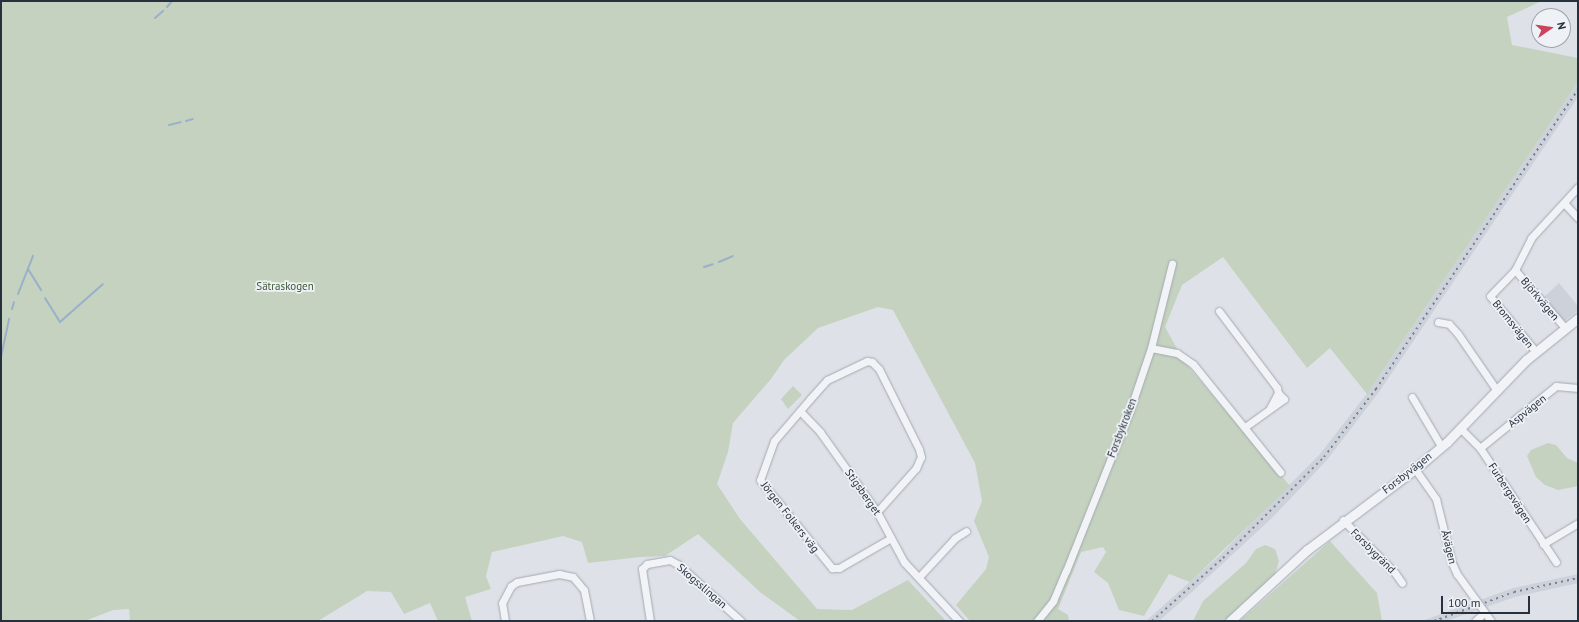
<!DOCTYPE html>
<meta charset="utf-8">
<style>
body{margin:0}
#map{position:relative;width:1579px;height:622px;overflow:hidden;background:#dee2e8;font-family:"PT Sans",sans-serif}
div>[style]{position:absolute}
.built>*{inset:0;background:#ccd1da}
.green>*{inset:0;background:#c4d2bf}
.stream>*{height:2px;margin:-1px;padding:0 1px;transform-origin:1px;border-radius:1px;background:#99b1c8}
.roads{filter:drop-shadow(0 0 1px #a3a9b2) drop-shadow(0 0 1px #a3a9b2)}
.minor>*{height:7px;margin:-3.5px;padding:0 3.5px;transform-origin:3.5px;border-radius:3.5px;background:#f1f3f6}
.tertiary>*{height:9px;margin:-4.5px;padding:0 4.5px;transform-origin:4.5px;border-radius:4.5px;background:#f1f3f6}
.rail>*{height:2px;margin-top:-1px;transform-origin:0;background:repeating-linear-gradient(90deg,#788291 0 2px,transparent 0 6px)}
span{translate:-50% -50%;white-space:nowrap;text-align:center;line-height:1.15;-webkit-text-stroke:3.5px #eef1f5;paint-order:stroke}
.park-label{font-size:11px;color:#3d5a35}
.street-label{font-size:11px;color:#27313e}
.frame{position:absolute;inset:0;border:2px solid #27313e;pointer-events:none}
.north{position:absolute;left:1531px;top:8px;width:40px;height:40px;box-sizing:border-box;background:#eef1f5;border:1px solid #9ea4ac;border-radius:50%;rotate:77deg;font-size:11px;font-weight:700;line-height:16px;text-align:center;color:#27313e}
.north::after{content:'';display:block;margin:auto;width:14px;height:18px;background:#cd435c;clip-path:polygon(50% 0,100% 100%,50% 72%,0 100%)}
.scale{position:absolute;left:1441px;top:596px;width:89px;height:18px;box-sizing:border-box;border:2px solid #27313e;border-top:0;padding-left:5px;font-size:12px;line-height:14px;white-space:nowrap;color:#27313e;-webkit-text-stroke:3px #eef1f5;paint-order:stroke}
</style>
<div id="map">
<div class="built">
<i style="clip-path:polygon(1578px 82px,1578px 97px,1379px 392px,1327px 460px,1273px 517px,1192px 592px,1159px 621px,1146px 621px,1220px 555px,1320px 454px,1372px 387px)"></i>
<i style="clip-path:polygon(1559px 283px,1578px 306px,1578px 310px,1562px 323px,1543px 298px)"></i>
<i style="clip-path:polygon(1578px 574px,1578px 583px,1515px 597px,1446px 621px,1422px 621px,1513px 588px)"></i>
</div>
<div class="green">
<i style="clip-path:polygon(1px 1px,1542px 1px,1507px 17px,1512px 45px,1578px 58px,1578px 82px,1367px 394px,1330px 348px,1307px 368px,1223px 257px,1182px 285px,1165px 327px,1185px 363px,1290px 486px,1190px 582px,1169px 574px,1144px 616px,1119px 610px,1108px 583px,1094px 572px,1106px 552px,1103px 547px,1081px 552px,1058px 609px,1068px 615px,1069px 621px,970px 621px,956px 605px,986px 569px,989px 557px,974px 521px,982px 501px,975px 463px,893px 310px,878px 307px,818px 328px,784px 360px,771px 379px,733px 423px,728px 452px,717px 484px,740px 519px,817px 609px,852px 610px,908px 580px,946px 621px,800px 621px,760px 592px,698px 534px,665px 556px,640px 557px,588px 563px,582px 542px,563px 536px,492px 552px,486px 576px,491px 589px,465px 597px,472px 621px,438px 621px,430px 603px,404px 614px,391px 592px,367px 591px,318px 621px,130px 621px,129px 609px,113px 610px,85px 621px,1px 621px)"></i>
<i style="clip-path:polygon(793px 386px,802px 395px,788px 409px,781px 399px)"></i>
<i style="clip-path:polygon(1548px 443px,1556px 445px,1567px 458px,1578px 463px,1578px 486px,1558px 490px,1545px 485px,1536px 477px,1527px 456px,1531px 450px)"></i>
<i style="clip-path:polygon(1330px 541px,1377px 593px,1382px 621px,1240px 621px)"></i>
<i style="clip-path:polygon(1265px 545px,1275px 549px,1279px 561px,1275px 574px,1225px 621px,1193px 621px,1203px 601px,1246px 563px,1256px 549px)"></i>
</div>
<div class="stream">
<i style="left:167px;top:7px;width:8px;rotate:-50deg"></i>
<i style="left:155px;top:18px;width:11px;rotate:-41deg"></i>
<i style="left:186px;top:121px;width:7px;rotate:-16deg"></i>
<i style="left:169px;top:125px;width:12px;rotate:-14deg"></i>
<i style="left:719px;top:262px;width:15px;rotate:-23deg"></i>
<i style="left:704px;top:267px;width:9px;rotate:-18deg"></i>
<i style="left:28px;top:269px;width:25px;rotate:58deg"></i>
<i style="left:18px;top:294px;width:41px;rotate:-68.5deg"></i>
<i style="left:45px;top:298px;width:28px;rotate:58deg"></i>
<i style="left:60px;top:322px;width:57px;rotate:-41.5deg"></i>
<i style="left:12px;top:309px;width:7px;rotate:-74deg"></i>
<i style="left:1px;top:357px;width:39px;rotate:-78deg"></i>
</div>
<div class="roads">
<div class="minor">
<i style="left:1564px;top:203px;width:21px;rotate:47deg"></i>
<i style="left:1515px;top:270px;width:77px;rotate:49.2deg"></i>
<i style="left:1219px;top:311px;width:96px;rotate:53deg"></i>
<i style="left:1277px;top:388px;width:5px;rotate:79deg"></i>
<i style="left:1438px;top:322px;width:11px;rotate:10deg"></i>
<i style="left:1449px;top:324px;width:13px;rotate:48deg"></i>
<i style="left:1458px;top:334px;width:67px;rotate:55.4deg"></i>
<i style="left:1151px;top:348px;width:87px;rotate:-76deg"></i>
<i style="left:1536px;top:352px;width:72px;rotate:-129.4deg"></i>
<i style="left:1490px;top:296px;width:36px;rotate:-46deg"></i>
<i style="left:1515px;top:270px;width:36px;rotate:-63deg"></i>
<i style="left:1531px;top:238px;width:69px;rotate:-47.3deg"></i>
<i style="left:1412px;top:397px;width:57px;rotate:59.4deg"></i>
<i style="left:800px;top:411px;width:29px;rotate:46deg"></i>
<i style="left:820px;top:432px;width:98px;rotate:54.5deg"></i>
<i style="left:877px;top:512px;width:57px;rotate:61.6deg"></i>
<i style="left:904px;top:562px;width:81px;rotate:47deg"></i>
<i style="left:1245px;top:427px;width:48px;rotate:-35.7deg"></i>
<i style="left:1284px;top:399px;width:8px;rotate:-135deg"></i>
<i style="left:1278px;top:393px;width:17px;rotate:118deg"></i>
<i style="left:1460px;top:428px;width:28px;rotate:45deg"></i>
<i style="left:1480px;top:448px;width:137px;rotate:56.3deg"></i>
<i style="left:1480px;top:448px;width:98px;rotate:-39.2deg"></i>
<i style="left:1556px;top:386px;width:22px;rotate:5deg"></i>
<i style="left:1415px;top:469px;width:37px;rotate:55deg"></i>
<i style="left:1436px;top:499px;width:66px;rotate:76deg"></i>
<i style="left:1452px;top:563px;width:12px;rotate:66deg"></i>
<i style="left:1457px;top:574px;width:58px;rotate:54.1deg"></i>
<i style="left:877px;top:512px;width:59px;rotate:-48.4deg"></i>
<i style="left:916px;top:468px;width:12px;rotate:-66deg"></i>
<i style="left:921px;top:457px;width:8px;rotate:-104deg"></i>
<i style="left:919px;top:449px;width:89px;rotate:-116.6deg"></i>
<i style="left:879px;top:369px;width:10px;rotate:-135deg"></i>
<i style="left:872px;top:362px;width:5px;rotate:-169deg"></i>
<i style="left:867px;top:361px;width:44px;rotate:154.6deg"></i>
<i style="left:827px;top:380px;width:25px;rotate:132deg"></i>
<i style="left:810px;top:399px;width:55px;rotate:130.6deg"></i>
<i style="left:774px;top:441px;width:41px;rotate:109.7deg"></i>
<i style="left:760px;top:480px;width:114px;rotate:50.7deg"></i>
<i style="left:832px;top:568px;width:7px"></i>
<i style="left:839px;top:568px;width:60px;rotate:-30deg"></i>
<i style="left:1343px;top:520px;width:74px;rotate:45.5deg"></i>
<i style="left:1395px;top:573px;width:12px;rotate:55deg"></i>
<i style="left:1543px;top:544px;width:41px;rotate:-31deg"></i>
<i style="left:919px;top:577px;width:53px;rotate:-47.3deg"></i>
<i style="left:955px;top:538px;width:13px;rotate:-32deg"></i>
<i style="left:505px;top:621px;width:18px;rotate:-99deg"></i>
<i style="left:502px;top:603px;width:19px;rotate:-62deg"></i>
<i style="left:511px;top:586px;width:7px;rotate:-34deg"></i>
<i style="left:517px;top:582px;width:43px;rotate:-10.8deg"></i>
<i style="left:559px;top:574px;width:14px;rotate:12deg"></i>
<i style="left:573px;top:577px;width:17px;rotate:50deg"></i>
<i style="left:584px;top:590px;width:32px;rotate:79deg"></i>
<i style="left:650px;top:621px;width:53px;rotate:-98.7deg"></i>
<i style="left:642px;top:569px;width:7px;rotate:-45deg"></i>
<i style="left:647px;top:564px;width:23px;rotate:-10deg"></i>
<i style="left:670px;top:560px;width:10px;rotate:29deg"></i>
<i style="left:679px;top:565px;width:84px;rotate:42.1deg"></i>
<i style="left:1037px;top:621px;width:26px;rotate:-51deg"></i>
<i style="left:1053px;top:601px;width:33px;rotate:-67deg"></i>
<i style="left:1066px;top:571px;width:173px;rotate:-68.3deg"></i>
<i style="left:1130px;top:410px;width:65px;rotate:-71.3deg"></i>
<i style="left:1151px;top:348px;width:26px;rotate:11deg"></i>
<i style="left:1177px;top:353px;width:19px;rotate:35deg"></i>
<i style="left:1193px;top:364px;width:139px;rotate:51.1deg"></i>
<i style="left:1475px;top:621px;width:12px;rotate:-42deg"></i>
</div>
<div class="tertiary">
<i style="left:1230px;top:621px;width:105px;rotate:-42.7deg"></i>
<i style="left:1307px;top:550px;width:135px;rotate:-36.9deg"></i>
<i style="left:1415px;top:469px;width:42px;rotate:-40.2deg"></i>
<i style="left:1447px;top:442px;width:114px;rotate:-46.1deg"></i>
<i style="left:1526px;top:360px;width:67px;rotate:-38.9deg"></i>
</div>
</div>
<div class="rail">
<i style="left:1152px;top:621px;width:95px;rotate:-41.6deg"></i>
<i style="left:1223px;top:558px;width:143px;rotate:-45deg"></i>
<i style="left:1324px;top:457px;width:86px;rotate:-52.6deg"></i>
<i style="left:1376px;top:389px;width:362px;rotate:-56deg"></i>
<i style="left:1434px;top:621px;width:85px;rotate:-19.9deg"></i>
<i style="left:1514px;top:592px;width:66px;rotate:-12.3deg"></i>
</div>
<div class="park-label">
<span style="left:285px;top:286px">Sätraskogen</span>
</div>
<div class="street-label">
<span style="left:1540px;top:299px;rotate:50deg">Björkvägen</span>
<span style="left:1513px;top:324px;rotate:51deg">Bromsvägen</span>
<span style="left:1527px;top:411px;rotate:-39deg">Aspvägen</span>
<span style="left:1122px;top:428px;rotate:-69deg">Forsbykroken</span>
<span style="left:1407px;top:473px;rotate:-38deg">Forsbyvägen</span>
<span style="left:863px;top:492px;rotate:55deg">Stigsberget</span>
<span style="left:1510px;top:493px;rotate:57deg">Furbergsvägen</span>
<span style="left:790px;top:517px;rotate:52deg">Jörgen Folkers väg</span>
<span style="left:1449px;top:547px;rotate:76deg">Åvägen</span>
<span style="left:1373px;top:551px;rotate:45deg">Forsbygränd</span>
<span style="left:702px;top:586px;rotate:41deg">Skogsslingan</span>
</div>
<div class="frame"></div>
<div class="north">N</div>
<div class="scale">100 m</div>
</div>
